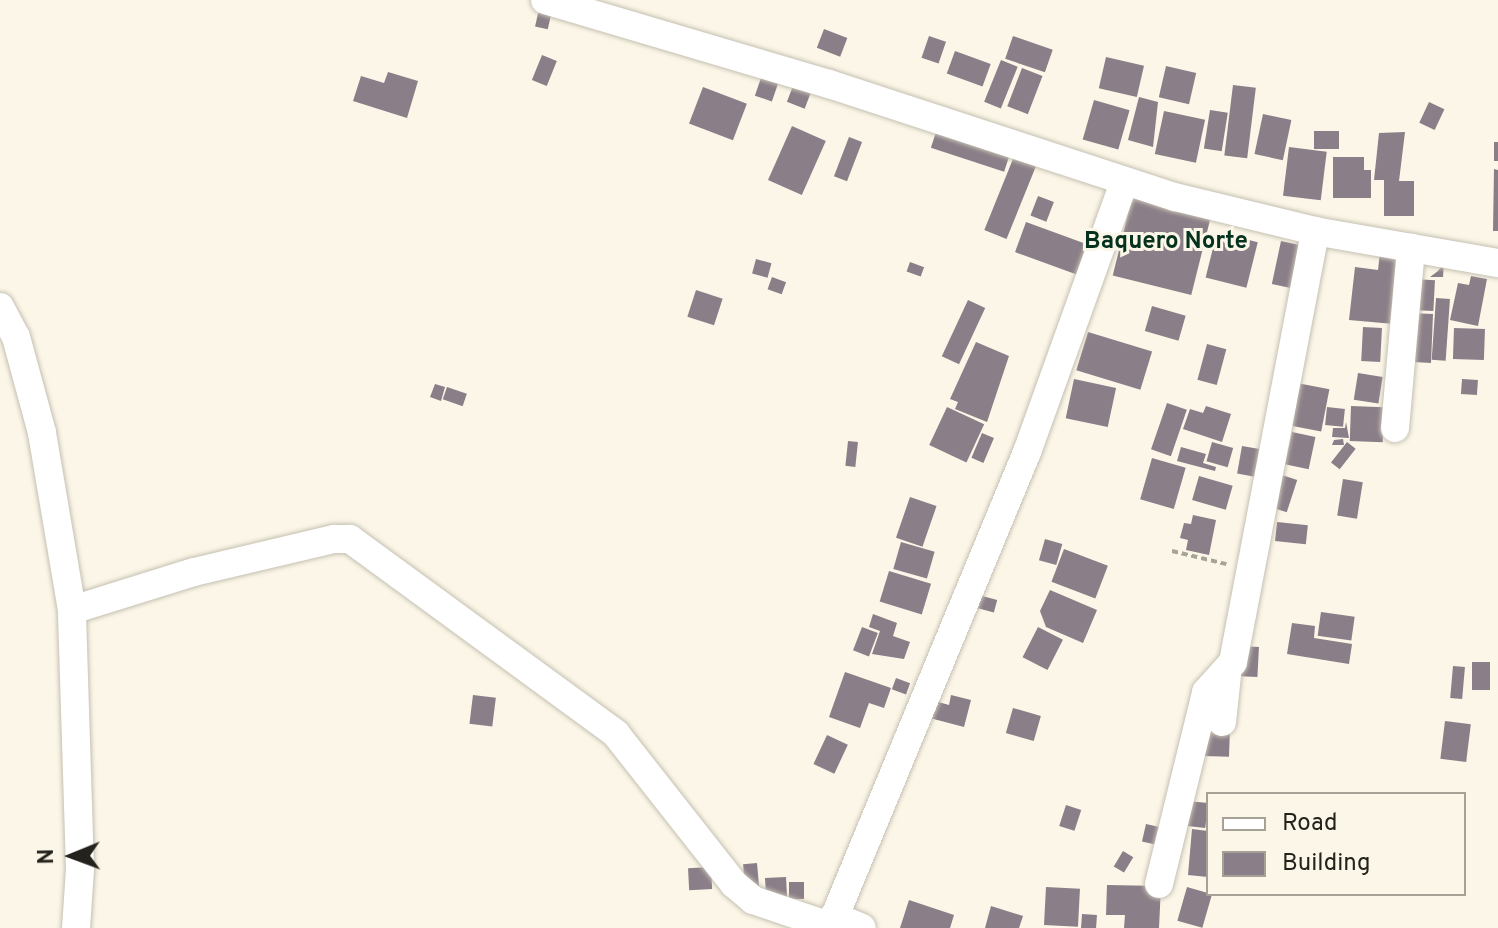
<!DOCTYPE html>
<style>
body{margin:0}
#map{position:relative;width:1498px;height:928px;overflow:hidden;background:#fbf6e7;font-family:Overpass,sans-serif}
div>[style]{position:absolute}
.building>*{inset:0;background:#8a7e88;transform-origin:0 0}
.path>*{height:4px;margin-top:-2px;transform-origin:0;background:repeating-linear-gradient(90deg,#a6a397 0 6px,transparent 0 10px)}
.roads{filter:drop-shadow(0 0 2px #c5c0b2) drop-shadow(0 0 2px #c5c0b2)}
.minor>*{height:28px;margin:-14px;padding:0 14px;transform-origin:14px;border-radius:14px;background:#fff}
span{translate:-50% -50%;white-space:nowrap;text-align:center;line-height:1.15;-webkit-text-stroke:6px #fbf6e7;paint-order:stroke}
.quarter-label{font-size:24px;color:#05321e;font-weight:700}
.legend{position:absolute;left:1206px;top:792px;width:260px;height:104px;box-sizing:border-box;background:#fbf6e7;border:2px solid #a5a196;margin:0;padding:10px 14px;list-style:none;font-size:24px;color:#24221c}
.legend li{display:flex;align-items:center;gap:16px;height:40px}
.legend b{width:40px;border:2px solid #a5a196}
.north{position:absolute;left:32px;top:816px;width:80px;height:80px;-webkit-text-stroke:6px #fbf6e7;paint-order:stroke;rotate:269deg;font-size:22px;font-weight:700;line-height:32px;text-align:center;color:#24221c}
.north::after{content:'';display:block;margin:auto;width:28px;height:36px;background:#24221c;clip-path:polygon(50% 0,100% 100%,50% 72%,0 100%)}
</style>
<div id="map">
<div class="building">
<i style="left:540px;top:5px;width:13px;height:22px;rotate:13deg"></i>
<i style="left:824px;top:29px;width:25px;height:20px;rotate:21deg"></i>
<i style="left:929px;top:36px;width:18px;height:23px;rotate:19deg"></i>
<i style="left:1013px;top:36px;width:42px;height:24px;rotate:19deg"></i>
<i style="left:955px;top:51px;width:38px;height:24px;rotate:20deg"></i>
<i style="left:542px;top:55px;width:16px;height:27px;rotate:22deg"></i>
<i style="left:1106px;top:57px;width:39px;height:32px;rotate:13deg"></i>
<i style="left:1001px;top:60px;width:18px;height:45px;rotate:22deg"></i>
<i style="left:1166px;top:66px;width:31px;height:32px;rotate:13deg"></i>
<i style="left:1022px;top:68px;width:22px;height:41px;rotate:21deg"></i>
<i style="clip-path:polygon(388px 72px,418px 81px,407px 118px,353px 101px,361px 76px,384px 83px)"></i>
<i style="left:763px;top:72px;width:18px;height:25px;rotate:19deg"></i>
<i style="left:1233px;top:85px;width:23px;height:71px;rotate:7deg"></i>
<i style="left:793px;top:86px;width:19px;height:17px;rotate:21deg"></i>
<i style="left:703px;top:87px;width:47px;height:39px;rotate:21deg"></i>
<i style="clip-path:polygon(1139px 97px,1158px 102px,1153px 147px,1128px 140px)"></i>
<i style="left:1094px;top:100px;width:37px;height:41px;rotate:16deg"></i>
<i style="left:1429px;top:102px;width:17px;height:23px;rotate:25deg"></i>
<i style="left:1210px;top:110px;width:18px;height:39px;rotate:9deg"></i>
<i style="left:1164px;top:111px;width:42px;height:44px;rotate:12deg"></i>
<i style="left:1263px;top:114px;width:29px;height:41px;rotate:12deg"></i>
<i style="left:792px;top:126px;width:37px;height:59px;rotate:24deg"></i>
<i style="left:938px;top:126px;width:77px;height:23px;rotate:18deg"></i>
<i style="left:1314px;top:131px;width:25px;height:18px"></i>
<i style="clip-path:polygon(1405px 132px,1399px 181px,1414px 181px,1414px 216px,1384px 216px,1384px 180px,1374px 180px,1379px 133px)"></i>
<i style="left:849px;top:137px;width:14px;height:42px;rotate:21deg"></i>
<i style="left:1494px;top:142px;width:4px;height:19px"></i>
<i style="left:1289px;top:147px;width:38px;height:49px;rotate:7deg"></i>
<i style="left:1015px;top:154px;width:24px;height:82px;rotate:22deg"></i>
<i style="clip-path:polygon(1333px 157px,1364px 157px,1364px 170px,1371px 170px,1371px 198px,1333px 198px)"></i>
<i style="clip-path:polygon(1494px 169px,1498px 170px,1498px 231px,1493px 231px)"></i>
<i style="left:1133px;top:194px;width:81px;height:84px;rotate:14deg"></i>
<i style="left:1038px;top:196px;width:17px;height:21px;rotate:21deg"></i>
<i style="left:1026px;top:222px;width:67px;height:32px;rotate:20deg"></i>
<i style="left:1217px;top:232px;width:42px;height:47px;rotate:14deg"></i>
<i style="left:1281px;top:241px;width:25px;height:44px;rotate:12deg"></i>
<i style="clip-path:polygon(1380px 252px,1401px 254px,1394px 324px,1349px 320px,1355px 267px,1378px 270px)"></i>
<i style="left:756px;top:259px;width:16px;height:15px;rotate:15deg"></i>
<i style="left:910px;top:262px;width:15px;height:10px;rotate:20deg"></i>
<i style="clip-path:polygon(1444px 263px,1443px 277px,1430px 277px,1438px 271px)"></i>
<i style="clip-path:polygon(1471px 276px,1487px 279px,1478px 326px,1450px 320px,1458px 283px,1469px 285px)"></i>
<i style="left:772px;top:277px;width:15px;height:13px;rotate:20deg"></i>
<i style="left:1413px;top:279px;width:22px;height:31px;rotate:3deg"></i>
<i style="left:696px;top:290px;width:28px;height:28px;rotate:18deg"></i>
<i style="left:1436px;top:298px;width:14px;height:62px;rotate:4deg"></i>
<i style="left:968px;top:300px;width:19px;height:62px;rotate:25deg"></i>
<i style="left:1152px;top:306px;width:35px;height:26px;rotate:16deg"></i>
<i style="clip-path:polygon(1409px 313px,1433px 314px,1431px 363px,1414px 362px)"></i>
<i style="left:1363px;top:327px;width:19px;height:34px;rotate:3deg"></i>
<i style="left:1454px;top:328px;width:31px;height:31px;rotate:2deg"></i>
<i style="left:1088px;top:332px;width:67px;height:40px;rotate:17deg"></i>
<i style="clip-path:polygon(976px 342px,1009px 356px,987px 422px,955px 409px,958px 402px,950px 399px)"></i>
<i style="left:1207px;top:344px;width:20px;height:37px;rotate:15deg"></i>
<i style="left:1358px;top:373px;width:25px;height:27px;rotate:9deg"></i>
<i style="left:1074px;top:379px;width:43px;height:40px;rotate:12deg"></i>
<i style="left:1462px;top:379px;width:16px;height:15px;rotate:4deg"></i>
<i style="left:1297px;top:383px;width:33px;height:43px;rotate:11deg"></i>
<i style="clip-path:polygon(435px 384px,445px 387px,441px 401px,430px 397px)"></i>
<i style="left:447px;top:387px;width:21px;height:13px;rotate:19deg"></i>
<i style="left:1167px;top:403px;width:21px;height:49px;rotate:19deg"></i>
<i style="clip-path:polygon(1206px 406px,1231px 414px,1222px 442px,1183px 429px,1190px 409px,1203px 413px)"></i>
<i style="left:1351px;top:406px;width:33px;height:35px;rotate:2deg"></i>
<i style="left:947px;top:407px;width:41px;height:42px;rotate:25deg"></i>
<i style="left:1327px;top:407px;width:18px;height:18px;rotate:6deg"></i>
<i style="clip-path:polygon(1346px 422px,1349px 438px,1332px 437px,1333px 428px,1345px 428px)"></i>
<i style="left:1292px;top:432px;width:24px;height:33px;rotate:12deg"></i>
<i style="left:982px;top:433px;width:13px;height:27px;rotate:23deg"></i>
<i style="clip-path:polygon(1343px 439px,1344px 445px,1332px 445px,1334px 440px)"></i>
<i style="left:848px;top:441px;width:10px;height:25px;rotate:6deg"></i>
<i style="left:1212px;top:442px;width:22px;height:20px;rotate:16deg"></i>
<i style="left:1347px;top:442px;width:11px;height:26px;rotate:38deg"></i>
<i style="left:1242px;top:446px;width:22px;height:28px;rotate:10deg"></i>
<i style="clip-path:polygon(1181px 447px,1206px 454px,1203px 463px,1216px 467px,1215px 471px,1177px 461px)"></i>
<i style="left:1152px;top:458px;width:35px;height:43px;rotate:16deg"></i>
<i style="left:1282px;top:475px;width:16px;height:34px;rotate:18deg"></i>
<i style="left:1199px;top:476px;width:35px;height:25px;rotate:16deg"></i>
<i style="left:1343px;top:479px;width:20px;height:37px;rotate:9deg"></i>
<i style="left:910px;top:497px;width:28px;height:43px;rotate:19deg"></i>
<i style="clip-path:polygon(1193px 515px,1216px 520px,1209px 555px,1186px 550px,1188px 540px,1180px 538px,1184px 523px,1191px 524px)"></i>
<i style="left:1277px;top:522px;width:31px;height:19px;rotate:6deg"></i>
<i style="left:1045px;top:539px;width:18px;height:22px;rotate:16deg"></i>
<i style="left:901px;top:542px;width:35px;height:28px;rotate:16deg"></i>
<i style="left:1064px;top:549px;width:47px;height:35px;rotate:21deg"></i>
<i style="left:889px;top:571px;width:44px;height:32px;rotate:17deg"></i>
<i style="clip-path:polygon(1050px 590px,1097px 610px,1083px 643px,1046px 627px,1040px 611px)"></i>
<i style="left:975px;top:594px;width:23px;height:13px;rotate:15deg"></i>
<i style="left:1321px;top:612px;width:34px;height:24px;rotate:8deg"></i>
<i style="clip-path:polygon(873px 614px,897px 623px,893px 636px,910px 642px,904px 659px,872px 654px,880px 631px,869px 627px)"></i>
<i style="clip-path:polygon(1292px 623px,1315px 626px,1314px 638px,1352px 644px,1349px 664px,1287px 654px)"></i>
<i style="left:862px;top:627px;width:17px;height:25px;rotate:21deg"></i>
<i style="left:1038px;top:627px;width:28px;height:34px;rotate:27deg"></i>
<i style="left:1238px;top:646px;width:21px;height:30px;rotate:3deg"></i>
<i style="left:1472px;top:662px;width:18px;height:28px"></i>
<i style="left:1453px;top:666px;width:12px;height:32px;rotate:5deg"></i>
<i style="clip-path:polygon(845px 672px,891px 688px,884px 708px,869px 703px,860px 728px,829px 717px)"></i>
<i style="left:896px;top:678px;width:15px;height:12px;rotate:20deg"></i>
<i style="left:473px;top:695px;width:23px;height:29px;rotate:7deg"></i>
<i style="clip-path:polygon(951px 695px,971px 700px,964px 727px,926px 717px,931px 700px,949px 705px)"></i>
<i style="left:1013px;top:708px;width:29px;height:26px;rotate:16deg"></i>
<i style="left:1445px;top:721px;width:26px;height:38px;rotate:7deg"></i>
<i style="left:1205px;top:727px;width:25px;height:29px;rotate:2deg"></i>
<i style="left:827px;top:735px;width:23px;height:32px;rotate:25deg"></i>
<i style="left:1188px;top:801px;width:20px;height:25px;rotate:6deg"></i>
<i style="left:1066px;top:805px;width:16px;height:22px;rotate:18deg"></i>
<i style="left:1146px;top:824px;width:18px;height:18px;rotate:13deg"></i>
<i style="clip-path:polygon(1192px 829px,1208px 831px,1208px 877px,1188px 875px)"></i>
<i style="left:1123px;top:851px;width:12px;height:18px;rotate:31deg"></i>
<i style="left:757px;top:863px;width:23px;height:14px;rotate:85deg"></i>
<i style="left:711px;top:867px;width:22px;height:23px;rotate:87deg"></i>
<i style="left:786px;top:877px;width:20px;height:21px;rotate:87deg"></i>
<i style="left:789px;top:882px;width:15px;height:17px"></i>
<i style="clip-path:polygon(1107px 885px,1161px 886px,1159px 928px,1124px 928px,1125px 915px,1106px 915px)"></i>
<i style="left:1046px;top:887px;width:34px;height:38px;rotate:3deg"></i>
<i style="left:1187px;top:887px;width:26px;height:35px;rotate:16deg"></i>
<i style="clip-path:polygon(909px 900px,954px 915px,950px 928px,900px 928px)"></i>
<i style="clip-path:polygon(991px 906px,1023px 916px,1019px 928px,985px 928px)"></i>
<i style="left:1082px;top:914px;width:15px;height:14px;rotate:4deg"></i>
</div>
<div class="path">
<i style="left:1172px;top:551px;width:56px;rotate:13.5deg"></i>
</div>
<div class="roads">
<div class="minor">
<i style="left:545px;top:0;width:296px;rotate:16.5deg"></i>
<i style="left:829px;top:84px;width:364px;rotate:18.1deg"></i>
<i style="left:1175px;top:197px;width:149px;rotate:13.6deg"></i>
<i style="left:1320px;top:232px;width:181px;rotate:9.9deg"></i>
<i style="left:0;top:307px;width:34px;rotate:62deg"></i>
<i style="left:16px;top:337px;width:99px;rotate:74.8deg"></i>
<i style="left:42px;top:433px;width:180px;rotate:80.4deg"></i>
<i style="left:1395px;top:428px;width:181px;rotate:-84.9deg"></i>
<i style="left:1222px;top:722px;width:47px;rotate:-83.9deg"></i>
<i style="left:1159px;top:884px;width:198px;rotate:-76.2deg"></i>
<i style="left:1206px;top:692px;width:40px;rotate:-48deg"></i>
<i style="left:1233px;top:662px;width:439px;rotate:-79.2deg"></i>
<i style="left:834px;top:916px;width:30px;rotate:23deg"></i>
<i style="left:76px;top:928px;width:59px;rotate:-86.1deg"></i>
<i style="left:80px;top:869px;width:259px;rotate:-91.8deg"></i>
<i style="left:72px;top:610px;width:128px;rotate:-17.3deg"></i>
<i style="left:194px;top:572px;width:144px;rotate:-13.3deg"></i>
<i style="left:334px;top:539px;width:16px"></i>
<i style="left:350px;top:539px;width:330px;rotate:36.2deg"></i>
<i style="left:616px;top:734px;width:191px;rotate:51.8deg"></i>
<i style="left:734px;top:884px;width:25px;rotate:40deg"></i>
<i style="left:753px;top:900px;width:81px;rotate:18.7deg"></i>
<i style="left:830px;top:928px;width:515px;rotate:-67.52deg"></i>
<i style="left:1027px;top:452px;width:287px;rotate:-70.2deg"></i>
</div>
</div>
<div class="quarter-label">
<span style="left:1166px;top:243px">Baquero Norte</span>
</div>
<ul class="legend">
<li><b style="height:10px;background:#fff"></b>Road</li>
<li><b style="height:22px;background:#8a7e88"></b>Building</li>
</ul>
<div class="north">N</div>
</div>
